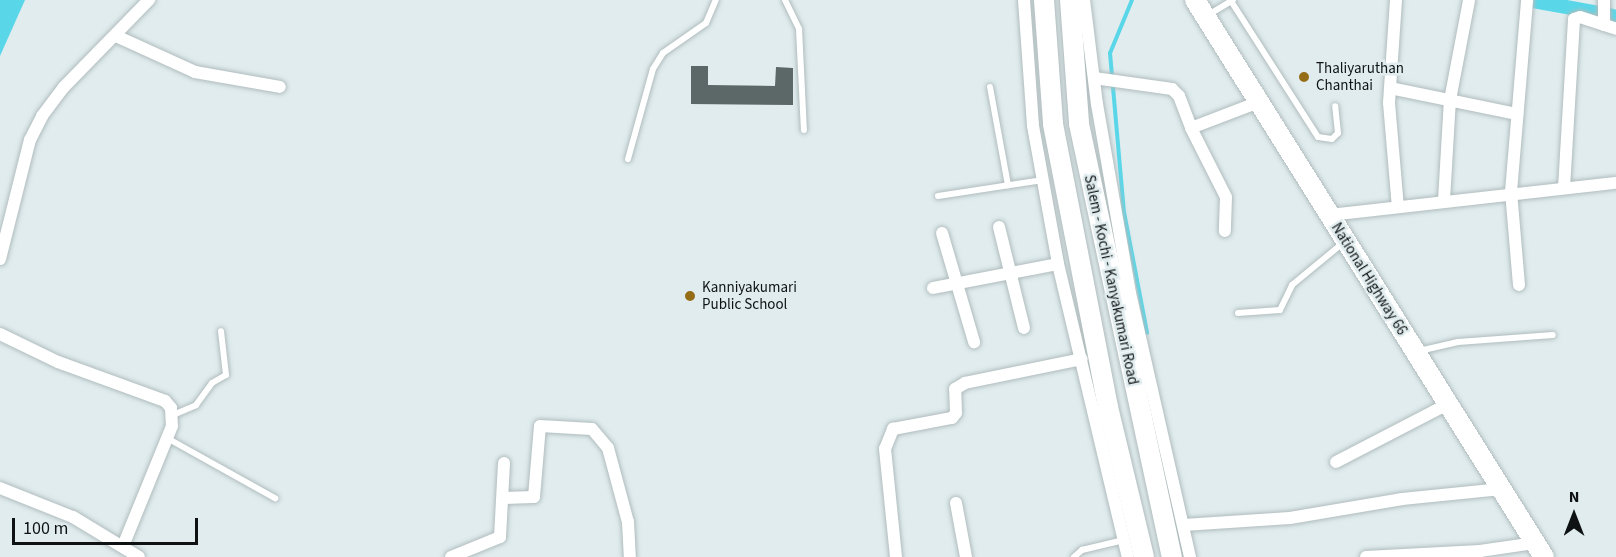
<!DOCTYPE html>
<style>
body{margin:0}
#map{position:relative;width:1616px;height:557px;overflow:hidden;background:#e0ecee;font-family:"Source Sans 3",sans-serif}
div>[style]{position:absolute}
.water>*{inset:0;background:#59d7e9}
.stream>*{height:4px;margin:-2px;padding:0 2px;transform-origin:2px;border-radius:2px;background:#59d7e9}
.canal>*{height:14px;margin:-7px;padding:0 7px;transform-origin:7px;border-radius:7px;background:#59d7e9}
.building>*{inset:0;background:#5c6768}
.roads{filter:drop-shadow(0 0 2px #b0bcbd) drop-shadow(0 0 2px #b0bcbd)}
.service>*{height:6px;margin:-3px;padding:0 3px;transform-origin:3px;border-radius:3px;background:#fff}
.minor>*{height:12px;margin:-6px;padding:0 6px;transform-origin:6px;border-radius:6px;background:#fff}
.trunk>*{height:20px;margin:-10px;padding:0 10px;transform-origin:10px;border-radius:10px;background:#fff}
.dots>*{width:16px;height:16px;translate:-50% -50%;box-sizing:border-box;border:3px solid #e0ecee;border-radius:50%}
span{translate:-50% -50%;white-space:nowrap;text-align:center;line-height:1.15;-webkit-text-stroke:5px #e0ecee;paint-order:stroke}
.poi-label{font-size:15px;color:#0e1212}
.left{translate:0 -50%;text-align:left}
.street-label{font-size:15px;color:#0e1212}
.north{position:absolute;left:1544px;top:485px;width:60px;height:60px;-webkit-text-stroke:4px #e0ecee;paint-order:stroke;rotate:0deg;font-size:16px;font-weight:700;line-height:24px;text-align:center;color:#0e1212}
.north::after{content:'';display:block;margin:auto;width:21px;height:27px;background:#0e1212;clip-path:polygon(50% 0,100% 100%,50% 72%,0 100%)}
.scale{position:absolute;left:12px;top:518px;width:186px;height:27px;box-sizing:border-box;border:3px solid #0e1212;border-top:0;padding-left:8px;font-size:18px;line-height:21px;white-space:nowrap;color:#0e1212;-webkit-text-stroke:4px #e0ecee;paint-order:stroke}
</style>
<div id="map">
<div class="water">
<i style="clip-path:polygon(0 0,25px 0,0 56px)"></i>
</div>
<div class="stream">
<i style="left:1132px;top:0;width:57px;rotate:112.5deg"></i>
<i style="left:1110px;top:53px;width:160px;rotate:85deg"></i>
<i style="left:1124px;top:212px;width:123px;rotate:79.2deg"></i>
</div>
<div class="canal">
<i style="left:1533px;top:1px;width:68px;rotate:10.2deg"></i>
<i style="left:1609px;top:15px;width:7px;rotate:16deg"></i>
</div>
<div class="building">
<i style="clip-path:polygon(691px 66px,708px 66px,708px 85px,775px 86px,776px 67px,793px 68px,793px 105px,691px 104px)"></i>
</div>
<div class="roads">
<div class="service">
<i style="left:785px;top:0;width:32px;rotate:64deg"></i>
<i style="left:799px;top:29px;width:101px;rotate:87.2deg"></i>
<i style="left:1231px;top:1px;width:161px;rotate:57.4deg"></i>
<i style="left:1318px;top:137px;width:14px;rotate:8deg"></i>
<i style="left:1332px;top:139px;width:8px;rotate:-45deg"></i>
<i style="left:1338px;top:133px;width:27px;rotate:-96deg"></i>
<i style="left:1208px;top:15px;width:29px;rotate:-31deg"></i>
<i style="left:990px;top:87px;width:100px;rotate:79.6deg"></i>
<i style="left:628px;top:159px;width:93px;rotate:-74.5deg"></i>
<i style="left:653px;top:69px;width:19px;rotate:-58deg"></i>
<i style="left:663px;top:53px;width:52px;rotate:-34.9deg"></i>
<i style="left:706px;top:23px;width:25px;rotate:-67deg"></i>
<i style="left:938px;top:196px;width:106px;rotate:-8.7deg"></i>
<i style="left:1238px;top:313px;width:42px;rotate:-4.1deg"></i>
<i style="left:1280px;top:310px;width:28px;rotate:-64deg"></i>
<i style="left:1292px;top:285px;width:66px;rotate:-39.5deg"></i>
<i style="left:1419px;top:351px;width:40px;rotate:-13deg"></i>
<i style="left:1458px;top:342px;width:95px;rotate:-4.2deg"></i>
<i style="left:173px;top:415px;width:25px;rotate:-23deg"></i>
<i style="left:196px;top:405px;width:27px;rotate:-54deg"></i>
<i style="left:212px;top:383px;width:16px;rotate:-30deg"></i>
<i style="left:226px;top:375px;width:44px;rotate:-96.5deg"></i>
<i style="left:167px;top:438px;width:124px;rotate:29.1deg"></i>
<i style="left:1074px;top:557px;width:11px;rotate:-41deg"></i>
<i style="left:1082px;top:550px;width:43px;rotate:-13.4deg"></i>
</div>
<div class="minor">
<i style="left:1024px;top:0;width:126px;rotate:85.9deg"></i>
<i style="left:1033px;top:126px;width:140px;rotate:79.7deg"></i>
<i style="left:1058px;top:264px;width:301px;rotate:76.6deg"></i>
<i style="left:1084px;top:0;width:105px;rotate:82.9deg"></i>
<i style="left:1097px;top:104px;width:192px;rotate:80.1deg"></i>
<i style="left:1130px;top:293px;width:271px;rotate:77.2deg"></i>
<i style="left:1396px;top:0;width:103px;rotate:93.9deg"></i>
<i style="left:1389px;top:103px;width:104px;rotate:85.1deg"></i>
<i style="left:1604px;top:25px;width:25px;rotate:-90deg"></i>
<i style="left:116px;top:36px;width:87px;rotate:24.5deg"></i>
<i style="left:195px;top:72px;width:86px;rotate:10deg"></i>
<i style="left:1094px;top:78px;width:79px;rotate:8deg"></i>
<i style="left:1172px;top:89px;width:10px;rotate:45deg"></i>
<i style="left:1179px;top:96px;width:34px;rotate:69deg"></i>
<i style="left:1191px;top:128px;width:73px;rotate:-20.9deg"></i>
<i style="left:1390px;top:88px;width:130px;rotate:11.6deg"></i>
<i style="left:1191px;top:128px;width:77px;rotate:63.1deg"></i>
<i style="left:1226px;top:197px;width:34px;rotate:92deg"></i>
<i style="left:1564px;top:188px;width:169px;rotate:-86.6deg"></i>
<i style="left:1574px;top:19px;width:6px;rotate:-18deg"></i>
<i style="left:1580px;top:17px;width:38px;rotate:18deg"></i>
<i style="left:1444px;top:200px;width:100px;rotate:-86.6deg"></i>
<i style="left:1450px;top:100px;width:102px;rotate:-79.2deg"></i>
<i style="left:1329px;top:215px;width:289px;rotate:-6.4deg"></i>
<i style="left:999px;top:227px;width:104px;rotate:76.1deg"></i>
<i style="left:942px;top:233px;width:114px;rotate:73.6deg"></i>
<i style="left:0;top:259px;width:123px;rotate:-75.9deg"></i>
<i style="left:30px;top:140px;width:27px;rotate:-63deg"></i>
<i style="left:42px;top:116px;width:36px;rotate:-53deg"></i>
<i style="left:64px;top:87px;width:122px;rotate:-45.7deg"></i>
<i style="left:1519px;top:285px;width:93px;rotate:-94.9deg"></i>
<i style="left:1511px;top:192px;width:193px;rotate:-85.2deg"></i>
<i style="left:933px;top:288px;width:127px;rotate:-10.9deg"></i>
<i style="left:0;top:334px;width:64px;rotate:25.8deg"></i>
<i style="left:58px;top:362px;width:114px;rotate:20deg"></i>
<i style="left:165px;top:401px;width:9px;rotate:49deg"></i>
<i style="left:171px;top:408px;width:18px;rotate:87deg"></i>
<i style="left:172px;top:426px;width:130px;rotate:112.2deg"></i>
<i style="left:1336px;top:462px;width:126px;rotate:-27.4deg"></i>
<i style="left:0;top:488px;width:79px;rotate:21.7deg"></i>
<i style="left:73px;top:517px;width:77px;rotate:31.2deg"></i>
<i style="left:503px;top:498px;width:31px;rotate:-2deg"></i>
<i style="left:534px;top:497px;width:71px;rotate:-85.2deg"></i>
<i style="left:540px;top:426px;width:52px;rotate:3.3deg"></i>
<i style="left:592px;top:429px;width:25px;rotate:50deg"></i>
<i style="left:608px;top:448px;width:77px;rotate:74.9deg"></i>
<i style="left:628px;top:522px;width:35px;rotate:87deg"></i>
<i style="left:956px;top:503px;width:55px;rotate:79.5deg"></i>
<i style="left:1184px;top:525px;width:106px;rotate:-3.8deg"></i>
<i style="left:1290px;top:518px;width:114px;rotate:-9.6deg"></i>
<i style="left:1402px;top:499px;width:100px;rotate:-5.7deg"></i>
<i style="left:451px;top:557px;width:53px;rotate:-22.2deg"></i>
<i style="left:500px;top:537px;width:74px;rotate:-86.9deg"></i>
<i style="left:896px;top:557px;width:109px;rotate:-95.8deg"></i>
<i style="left:885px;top:449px;width:22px;rotate:-68deg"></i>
<i style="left:893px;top:429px;width:60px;rotate:-10.6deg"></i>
<i style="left:952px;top:418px;width:6px;rotate:-51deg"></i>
<i style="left:956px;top:413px;width:24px;rotate:-92deg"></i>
<i style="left:955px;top:389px;width:12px;rotate:-31deg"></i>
<i style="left:965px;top:383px;width:119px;rotate:-11.6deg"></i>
<i style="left:1366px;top:557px;width:114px;rotate:-3deg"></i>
<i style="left:1480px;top:551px;width:56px;rotate:-8.3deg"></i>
</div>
<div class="trunk">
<i style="left:1044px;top:0;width:124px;rotate:85.8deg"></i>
<i style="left:1053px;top:124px;width:288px;rotate:79deg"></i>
<i style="left:1108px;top:407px;width:154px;rotate:76.5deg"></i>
<i style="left:1070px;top:0;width:124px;rotate:85.8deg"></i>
<i style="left:1079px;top:124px;width:443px;rotate:77.9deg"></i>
<i style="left:1195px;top:0;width:657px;rotate:57.93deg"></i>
</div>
</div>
<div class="dots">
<i style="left:1304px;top:77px;background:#956d17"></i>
<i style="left:690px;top:296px;background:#956d17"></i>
</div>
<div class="poi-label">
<span class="left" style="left:1316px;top:77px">Thaliyaruthan<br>Chanthai</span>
<span class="left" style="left:702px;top:296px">Kanniyakumari<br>Public School</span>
</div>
<div class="street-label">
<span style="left:1369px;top:279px;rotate:58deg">National Highway 66</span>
<span style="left:1111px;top:280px;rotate:78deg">Salem - Kochi - Kanyakumari Road</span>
</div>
<div class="north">N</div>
<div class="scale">100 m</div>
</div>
